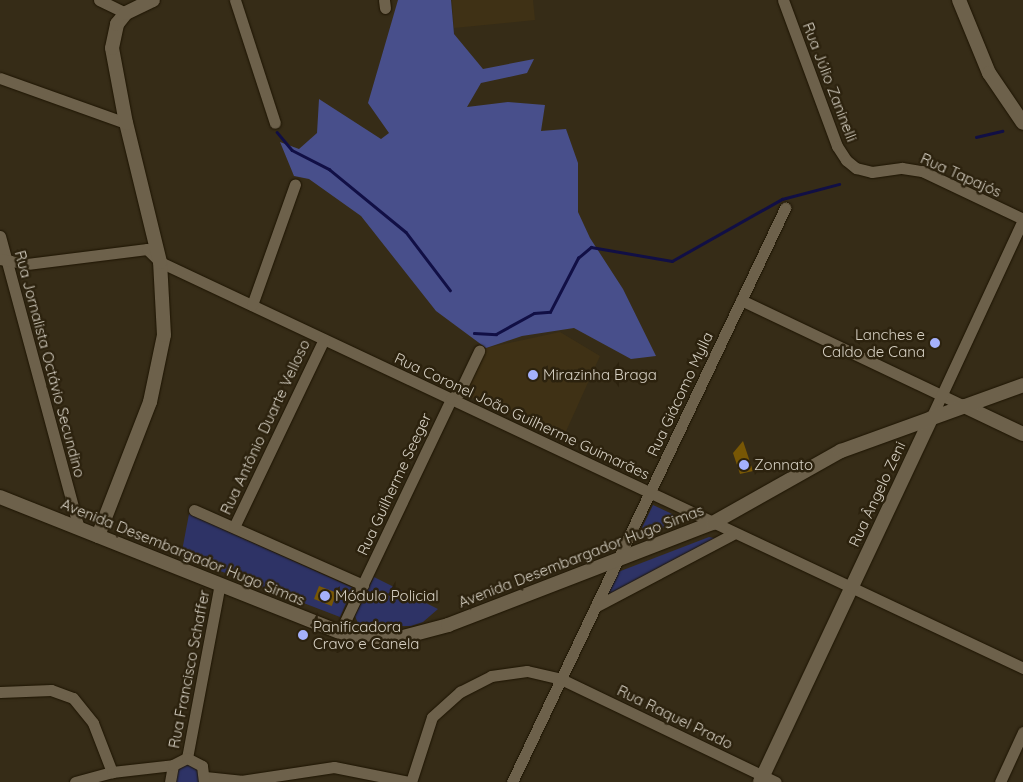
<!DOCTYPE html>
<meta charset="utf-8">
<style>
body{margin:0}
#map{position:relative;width:1023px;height:782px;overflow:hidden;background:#362c17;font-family:Quicksand,sans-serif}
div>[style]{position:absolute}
.built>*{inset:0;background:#3f3115}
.green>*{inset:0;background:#2e3366}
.forest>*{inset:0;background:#484f8b}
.stream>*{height:2.5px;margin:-1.25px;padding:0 1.25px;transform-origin:1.25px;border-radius:1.25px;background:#110f45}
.building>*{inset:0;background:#785705;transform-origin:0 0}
.roads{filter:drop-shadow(0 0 1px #1d1402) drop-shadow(0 0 1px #1d1402)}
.minor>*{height:11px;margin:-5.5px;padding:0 5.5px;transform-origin:5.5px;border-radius:5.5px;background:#6d614b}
.tertiary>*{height:14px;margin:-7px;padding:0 7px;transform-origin:7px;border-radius:7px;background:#6d614b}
.secondary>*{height:14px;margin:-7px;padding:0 7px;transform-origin:7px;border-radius:7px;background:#6d614b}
.dots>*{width:14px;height:14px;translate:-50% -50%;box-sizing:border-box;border:2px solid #2c220e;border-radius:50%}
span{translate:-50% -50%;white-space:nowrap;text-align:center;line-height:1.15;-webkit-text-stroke:5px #2c220e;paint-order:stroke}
.street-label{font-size:15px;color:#d7d1c4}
.poi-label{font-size:15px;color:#d7d1c4}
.right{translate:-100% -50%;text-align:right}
.left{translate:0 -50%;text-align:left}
</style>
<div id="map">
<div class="built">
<i style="clip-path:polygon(452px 0,533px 0,535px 20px,454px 28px)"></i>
<i style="clip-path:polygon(560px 332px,600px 356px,563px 438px,465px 394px,486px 348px)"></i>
</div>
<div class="green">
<i style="clip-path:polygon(653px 505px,683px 519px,636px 540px)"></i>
<i style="clip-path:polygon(189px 514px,353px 588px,340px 617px,181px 556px)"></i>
<i style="clip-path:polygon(709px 537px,718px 539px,606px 597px,618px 572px)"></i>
<i style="clip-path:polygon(374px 577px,438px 609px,423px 622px,411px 626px,359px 626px,355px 616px)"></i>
<i style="clip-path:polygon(196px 764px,201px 782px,174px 782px,178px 765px)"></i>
</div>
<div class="forest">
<i style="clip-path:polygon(398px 0,451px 0,454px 34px,483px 69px,534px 59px,527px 73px,481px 83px,467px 107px,508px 102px,545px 105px,541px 131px,566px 129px,578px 163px,578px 212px,590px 238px,623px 289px,656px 356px,631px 359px,574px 328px,522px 336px,486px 348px,436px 311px,361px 216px,309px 179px,294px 176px,280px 142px,299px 149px,317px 133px,319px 99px,381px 139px,389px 133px,368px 103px)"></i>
</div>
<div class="stream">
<i style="left:277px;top:132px;width:23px;rotate:50deg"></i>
<i style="left:292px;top:150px;width:42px;rotate:27.2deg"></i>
<i style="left:329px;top:169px;width:99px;rotate:39.3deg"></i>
<i style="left:406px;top:232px;width:73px;rotate:52.8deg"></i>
<i style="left:976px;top:137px;width:27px;rotate:-13deg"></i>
<i style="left:474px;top:333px;width:22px;rotate:3deg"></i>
<i style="left:496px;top:334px;width:43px;rotate:-28.9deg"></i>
<i style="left:534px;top:313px;width:16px;rotate:-4deg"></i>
<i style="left:550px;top:312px;width:61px;rotate:-62.6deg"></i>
<i style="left:578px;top:258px;width:17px;rotate:-40deg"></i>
<i style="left:591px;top:247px;width:82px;rotate:9.8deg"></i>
<i style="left:672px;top:261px;width:126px;rotate:-29.4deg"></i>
<i style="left:782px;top:199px;width:59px;rotate:-14.7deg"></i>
</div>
<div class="building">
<i style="clip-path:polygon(743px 441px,753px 471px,740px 474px,733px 453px)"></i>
<i style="left:319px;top:586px;width:19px;height:14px;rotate:21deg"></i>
</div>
<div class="roads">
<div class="minor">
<i style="left:99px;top:0;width:30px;rotate:26deg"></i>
<i style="left:235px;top:0;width:129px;rotate:72deg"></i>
<i style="left:384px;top:0;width:8px;rotate:83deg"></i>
<i style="left:783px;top:0;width:156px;rotate:69.7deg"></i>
<i style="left:837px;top:146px;width:17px;rotate:57deg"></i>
<i style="left:846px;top:160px;width:13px;rotate:39deg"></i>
<i style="left:856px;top:168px;width:16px;rotate:14deg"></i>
<i style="left:872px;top:172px;width:30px;rotate:-8deg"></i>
<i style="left:902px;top:168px;width:20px;rotate:9deg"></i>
<i style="left:922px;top:171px;width:112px;rotate:25.4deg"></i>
<i style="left:0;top:78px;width:134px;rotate:19.7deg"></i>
<i style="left:0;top:236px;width:303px;rotate:74.9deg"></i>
<i style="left:0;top:259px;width:27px;rotate:10deg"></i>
<i style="left:27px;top:264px;width:121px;rotate:-7.1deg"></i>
<i style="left:147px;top:249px;width:18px;rotate:45deg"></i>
<i style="left:160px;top:262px;width:954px;rotate:25.19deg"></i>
<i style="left:741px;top:300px;width:247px;rotate:25.4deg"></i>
<i style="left:252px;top:305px;width:128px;rotate:-70.4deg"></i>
<i style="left:931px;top:418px;width:218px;rotate:-65.1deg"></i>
<i style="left:194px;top:510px;width:185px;rotate:23.9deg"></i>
<i style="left:234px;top:527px;width:208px;rotate:-64.4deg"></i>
<i style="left:595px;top:607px;width:158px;rotate:-27.9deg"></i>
<i style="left:340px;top:632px;width:258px;rotate:-64.5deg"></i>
<i style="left:451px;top:399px;width:10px;rotate:-37deg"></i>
<i style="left:459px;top:393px;width:47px;rotate:-64.5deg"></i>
<i style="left:0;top:692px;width:51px;rotate:-2.2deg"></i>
<i style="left:51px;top:690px;width:23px;rotate:20deg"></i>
<i style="left:73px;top:698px;width:32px;rotate:51deg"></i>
<i style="left:93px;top:723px;width:53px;rotate:68.8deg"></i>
<i style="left:187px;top:758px;width:177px;rotate:-79.3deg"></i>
<i style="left:205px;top:777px;width:36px;rotate:6deg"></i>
<i style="left:241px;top:781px;width:94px;rotate:-8.6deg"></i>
<i style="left:334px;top:767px;width:76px;rotate:11.3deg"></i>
<i style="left:75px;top:782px;width:38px;rotate:-15deg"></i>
<i style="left:112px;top:772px;width:61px;rotate:-6.5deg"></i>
<i style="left:170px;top:782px;width:17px;rotate:-80deg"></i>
<i style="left:173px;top:765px;width:16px;rotate:-27deg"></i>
<i style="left:187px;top:758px;width:17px;rotate:28deg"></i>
<i style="left:202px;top:766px;width:16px;rotate:83deg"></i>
<i style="left:411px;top:782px;width:68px;rotate:-72.1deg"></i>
<i style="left:432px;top:717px;width:38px;rotate:-42deg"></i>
<i style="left:460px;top:692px;width:35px;rotate:-27deg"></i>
<i style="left:491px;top:676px;width:36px;rotate:-8deg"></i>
<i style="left:527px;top:671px;width:35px;rotate:13deg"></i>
<i style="left:561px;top:679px;width:238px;rotate:25.6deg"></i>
<i style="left:512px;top:782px;width:636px;rotate:-64.56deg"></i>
<i style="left:1000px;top:782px;width:55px;rotate:-65.3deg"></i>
</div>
<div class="tertiary">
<i style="left:98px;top:536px;width:144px;rotate:-68.8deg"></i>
<i style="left:150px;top:402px;width:68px;rotate:-78.2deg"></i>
<i style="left:164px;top:335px;width:73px;rotate:-93.1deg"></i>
<i style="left:160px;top:262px;width:143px;rotate:-103.7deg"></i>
<i style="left:126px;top:123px;width:76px;rotate:-100.6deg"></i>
<i style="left:112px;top:48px;width:25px;rotate:-78deg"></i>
<i style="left:117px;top:24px;width:14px;rotate:-51deg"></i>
<i style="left:126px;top:13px;width:30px;rotate:-26deg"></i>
<i style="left:760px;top:782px;width:402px;rotate:-64.8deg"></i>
</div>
<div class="secondary">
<i style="left:959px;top:0;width:79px;rotate:67.7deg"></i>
<i style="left:989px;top:73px;width:60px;rotate:55.8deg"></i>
<i style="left:964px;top:406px;width:65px;rotate:25.4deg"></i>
<i style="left:0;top:497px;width:366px;rotate:21.7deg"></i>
<i style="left:340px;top:632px;width:24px;rotate:12deg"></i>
<i style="left:363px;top:637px;width:40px"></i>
<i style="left:403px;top:637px;width:47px;rotate:-14.9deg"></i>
<i style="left:448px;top:625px;width:284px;rotate:-21.1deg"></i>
<i style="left:713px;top:523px;width:147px;rotate:-29.4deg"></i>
<i style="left:841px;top:451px;width:194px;rotate:-19.9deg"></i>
</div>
</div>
<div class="dots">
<i style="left:935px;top:343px;background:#a5b1fc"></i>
<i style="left:533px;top:375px;background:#a5b1fc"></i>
<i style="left:744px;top:465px;background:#a5b1fc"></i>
<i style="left:325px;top:596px;background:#a5b1fc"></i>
<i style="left:303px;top:635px;background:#a5b1fc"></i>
</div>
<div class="street-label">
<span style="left:830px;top:82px;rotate:69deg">Rua Júlio Zaninelli</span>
<span style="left:961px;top:175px;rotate:24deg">Rua Tapajós</span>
<span style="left:50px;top:364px;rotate:75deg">Rua Jornalista Octávio Secundino</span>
<span style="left:680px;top:394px;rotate:-65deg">Rua Giácomo Mylla</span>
<span style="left:522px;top:416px;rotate:25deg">Rua Coronel João Guilherme Guimarães</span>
<span style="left:265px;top:427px;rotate:-65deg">Rua Antônio Duarte Velloso</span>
<span style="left:394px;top:484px;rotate:-65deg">Rua Guilherme Seeger</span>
<span style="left:877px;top:494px;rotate:-65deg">Rua Ângelo Zeni</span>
<span style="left:183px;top:552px;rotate:22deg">Avenida Desembargador Hugo Simas</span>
<span style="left:581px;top:556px;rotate:-21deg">Avenida Desembargador Hugo Simas</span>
<span style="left:189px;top:669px;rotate:-79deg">Rua Francisco Schaffer</span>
<span style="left:675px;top:717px;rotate:26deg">Rua Raquel Prado</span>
</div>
<div class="poi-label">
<span class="right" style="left:925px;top:343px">Lanches e<br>Caldo de Cana</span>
<span class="left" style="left:543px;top:375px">Mirazinha Braga</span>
<span class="left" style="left:754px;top:465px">Zonnato</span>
<span class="left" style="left:335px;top:596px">Módulo Policial</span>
<span class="left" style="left:313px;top:635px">Panificadora<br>Cravo e Canela</span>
</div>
</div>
